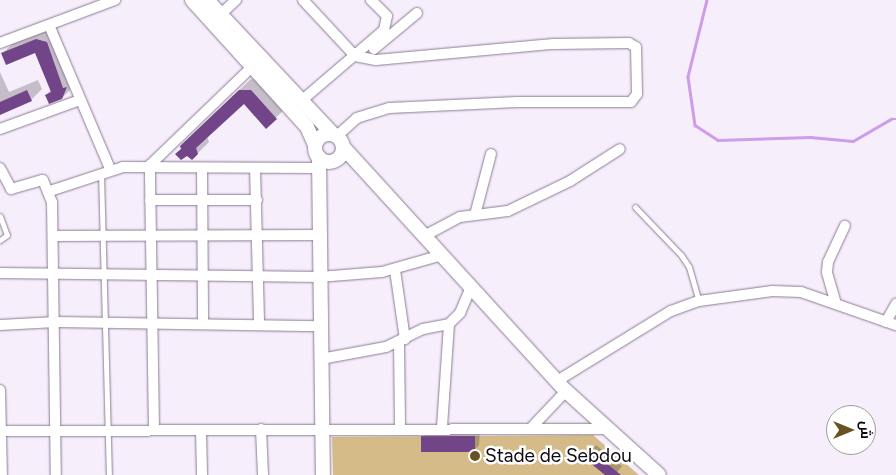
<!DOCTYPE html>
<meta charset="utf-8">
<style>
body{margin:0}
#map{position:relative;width:896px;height:475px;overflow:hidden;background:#f7eefc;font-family:Figtree,Cairo,sans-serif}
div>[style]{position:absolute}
.green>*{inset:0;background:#d4bb87}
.shadow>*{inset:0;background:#0003}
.stream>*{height:2.5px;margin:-1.25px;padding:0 1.25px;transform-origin:1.25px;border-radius:1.25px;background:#ce9de8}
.building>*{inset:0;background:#714588;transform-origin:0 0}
.roads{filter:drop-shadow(0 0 1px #8a7c92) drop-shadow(0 0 1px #8a7c92)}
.service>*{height:5px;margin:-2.5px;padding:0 2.5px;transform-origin:2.5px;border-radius:2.5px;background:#fff}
.minor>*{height:10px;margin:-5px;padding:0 5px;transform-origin:5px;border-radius:5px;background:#fff}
.secondary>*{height:14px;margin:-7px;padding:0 7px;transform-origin:7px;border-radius:7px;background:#fff}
.secondary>.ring{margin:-7px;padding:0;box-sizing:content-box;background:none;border:14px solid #fff;border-radius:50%}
.dots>*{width:14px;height:14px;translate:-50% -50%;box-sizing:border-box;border:2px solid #fff;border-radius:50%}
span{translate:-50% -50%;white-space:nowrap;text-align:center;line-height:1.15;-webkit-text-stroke:5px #fff;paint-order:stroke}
.poi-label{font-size:19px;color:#0f0a12}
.left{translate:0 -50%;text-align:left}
.north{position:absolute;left:826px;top:405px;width:50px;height:50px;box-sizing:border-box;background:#fff;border:1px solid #9f9da0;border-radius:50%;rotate:90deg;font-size:14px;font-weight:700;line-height:20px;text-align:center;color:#0f0a12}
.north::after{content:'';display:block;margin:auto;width:18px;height:22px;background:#675221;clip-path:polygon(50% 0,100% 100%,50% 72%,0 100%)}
</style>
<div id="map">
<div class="green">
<i style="clip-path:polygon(593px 435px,639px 475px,333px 475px,332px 437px)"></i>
</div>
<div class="shadow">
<i style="clip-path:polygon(48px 28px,58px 31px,74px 78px,73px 87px,62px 98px,46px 95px,51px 90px,36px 51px,3px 53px,14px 42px)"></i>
<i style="clip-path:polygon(0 72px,9px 92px,38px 80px,42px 89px,31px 100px,0 114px)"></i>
<i style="clip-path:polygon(251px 79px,262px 79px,287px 107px,266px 127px,244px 102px,207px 136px,209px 142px,192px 159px,187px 154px,192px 135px)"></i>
<i style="clip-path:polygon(480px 431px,479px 445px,473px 451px,422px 437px,428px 432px)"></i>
<i style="clip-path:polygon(596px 445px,622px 466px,615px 475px,607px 475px,586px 457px)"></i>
</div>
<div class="stream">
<i style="left:707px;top:0;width:79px;rotate:103.9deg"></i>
<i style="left:688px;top:77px;width:49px;rotate:81.7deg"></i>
<i style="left:695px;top:125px;width:27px;rotate:33deg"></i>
<i style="left:718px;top:140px;width:92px;rotate:-1.9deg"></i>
<i style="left:810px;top:137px;width:43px;rotate:5.3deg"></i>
<i style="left:853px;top:141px;width:44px;rotate:-30.1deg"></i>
<i style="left:891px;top:119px;width:5px"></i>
</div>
<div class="building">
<i style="clip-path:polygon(36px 39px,47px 42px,63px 88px,67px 87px,62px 99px,49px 104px,45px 95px,51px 92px,35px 53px,6px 65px,1px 53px)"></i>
<i style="clip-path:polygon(27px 90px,32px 101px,0 115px,0 102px)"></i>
<i style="clip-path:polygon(239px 90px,251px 90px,277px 119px,266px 129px,244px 104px,196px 148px,198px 154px,192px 160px,187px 156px,181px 160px,175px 154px,181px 149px,180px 146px)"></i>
<i style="left:421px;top:436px;width:54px;height:16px"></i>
<i style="clip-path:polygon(590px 450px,621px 475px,605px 475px,584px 458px)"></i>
</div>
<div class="roads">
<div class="service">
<i style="left:101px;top:173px;width:302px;rotate:88.5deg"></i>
<i style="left:635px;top:207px;width:66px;rotate:46.2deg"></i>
<i style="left:681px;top:255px;width:14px;rotate:56deg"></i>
<i style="left:689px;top:267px;width:35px;rotate:74deg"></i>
<i style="left:0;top:216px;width:20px;rotate:70deg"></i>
<i style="left:7px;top:235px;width:9px;rotate:144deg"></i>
</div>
<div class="minor">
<i style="left:303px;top:0;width:76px;rotate:47.1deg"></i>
<i style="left:355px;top:56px;width:21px;rotate:11deg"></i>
<i style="left:376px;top:60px;width:178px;rotate:-5.2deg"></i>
<i style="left:553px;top:44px;width:76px;rotate:-0.8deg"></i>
<i style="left:629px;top:43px;width:8px;rotate:30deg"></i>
<i style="left:636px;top:47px;width:47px;rotate:88.8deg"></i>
<i style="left:637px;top:94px;width:10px;rotate:127deg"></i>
<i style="left:631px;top:102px;width:114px;rotate:180deg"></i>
<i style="left:517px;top:102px;width:128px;rotate:177.3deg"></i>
<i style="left:389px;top:108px;width:34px;rotate:163deg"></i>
<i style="left:357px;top:118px;width:27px;rotate:138deg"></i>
<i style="left:221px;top:14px;width:21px;rotate:-43deg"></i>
<i style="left:49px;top:25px;width:156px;rotate:67deg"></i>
<i style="left:0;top:43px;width:123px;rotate:-20.5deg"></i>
<i style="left:374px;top:49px;width:56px;rotate:-39.9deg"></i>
<i style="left:300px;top:102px;width:111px;rotate:-40.6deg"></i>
<i style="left:384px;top:30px;width:14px;rotate:-78deg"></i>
<i style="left:387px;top:16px;width:23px;rotate:-135deg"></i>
<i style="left:0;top:129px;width:85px;rotate:-19.9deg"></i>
<i style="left:0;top:168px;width:24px;rotate:62deg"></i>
<i style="left:11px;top:189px;width:33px;rotate:-16deg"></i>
<i style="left:43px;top:180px;width:24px;rotate:68deg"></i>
<i style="left:52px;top:202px;width:273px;rotate:89.2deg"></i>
<i style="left:202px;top:168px;width:156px;rotate:89.6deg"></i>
<i style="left:255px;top:168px;width:157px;rotate:88.5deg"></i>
<i style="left:50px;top:191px;width:77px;rotate:-18.2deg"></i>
<i style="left:123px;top:167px;width:194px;rotate:0.3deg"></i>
<i style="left:150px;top:200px;width:107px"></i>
<i style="left:475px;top:215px;width:63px;rotate:-75.3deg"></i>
<i style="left:426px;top:235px;width:38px;rotate:-28deg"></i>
<i style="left:460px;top:217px;width:48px;rotate:-7.1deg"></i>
<i style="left:508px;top:211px;width:69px;rotate:-25.8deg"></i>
<i style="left:570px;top:181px;width:59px;rotate:-32.6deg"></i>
<i style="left:53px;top:236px;width:266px;rotate:-0.2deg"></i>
<i style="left:395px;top:270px;width:70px;rotate:81.8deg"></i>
<i style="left:0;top:273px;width:319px;rotate:0.7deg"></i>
<i style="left:319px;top:277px;width:63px;rotate:-4.5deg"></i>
<i style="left:382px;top:272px;width:62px;rotate:-15.8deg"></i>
<i style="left:836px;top:304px;width:33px;rotate:-106deg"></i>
<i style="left:827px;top:272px;width:10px;rotate:-84deg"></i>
<i style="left:828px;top:262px;width:40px;rotate:-65deg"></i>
<i style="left:886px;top:322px;width:21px;rotate:-61deg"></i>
<i style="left:0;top:325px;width:56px;rotate:-3.1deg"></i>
<i style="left:56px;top:322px;width:264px;rotate:0.9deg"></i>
<i style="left:399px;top:343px;width:84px;rotate:89.3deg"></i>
<i style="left:321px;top:359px;width:66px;rotate:-10.5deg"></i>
<i style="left:386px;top:347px;width:41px;rotate:-25.9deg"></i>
<i style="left:423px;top:329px;width:26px;rotate:-11deg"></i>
<i style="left:449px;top:324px;width:16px;rotate:-45deg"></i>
<i style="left:460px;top:313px;width:28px;rotate:-67deg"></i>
<i style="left:557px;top:381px;width:134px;rotate:-31.6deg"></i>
<i style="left:671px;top:311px;width:30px;rotate:-20deg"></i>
<i style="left:699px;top:301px;width:74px;rotate:-7.8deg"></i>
<i style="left:772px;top:291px;width:29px;rotate:2deg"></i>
<i style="left:801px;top:292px;width:101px;rotate:19.2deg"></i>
<i style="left:0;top:390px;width:85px;rotate:88.7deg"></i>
<i style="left:442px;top:427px;width:103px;rotate:-86.1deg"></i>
<i style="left:532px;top:427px;width:50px;rotate:-46.6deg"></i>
<i style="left:261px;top:429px;width:46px;rotate:87.5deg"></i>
<i style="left:154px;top:430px;width:265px;rotate:-90.9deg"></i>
<i style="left:150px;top:165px;width:141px;rotate:-43.9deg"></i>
<i style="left:201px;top:430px;width:45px;rotate:88.7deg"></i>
<i style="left:0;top:431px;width:606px;rotate:-0.19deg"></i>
</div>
<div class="secondary">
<i style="left:192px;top:0;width:171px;rotate:47.8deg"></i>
<i style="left:307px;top:127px;width:20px;rotate:66deg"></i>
<i style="left:207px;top:0;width:184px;rotate:46.8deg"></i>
<i class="ring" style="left:315px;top:134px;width:14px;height:14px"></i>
<i style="left:343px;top:147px;width:331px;rotate:47.6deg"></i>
<i style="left:566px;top:391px;width:125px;rotate:42.1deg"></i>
<i style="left:319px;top:157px;width:318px;rotate:89.3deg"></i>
</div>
</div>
<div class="dots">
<i style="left:475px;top:456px;background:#675221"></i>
</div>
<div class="poi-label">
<span class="left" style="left:485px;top:456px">Stade de Sebdou</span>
</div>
<div class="north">ش</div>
</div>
